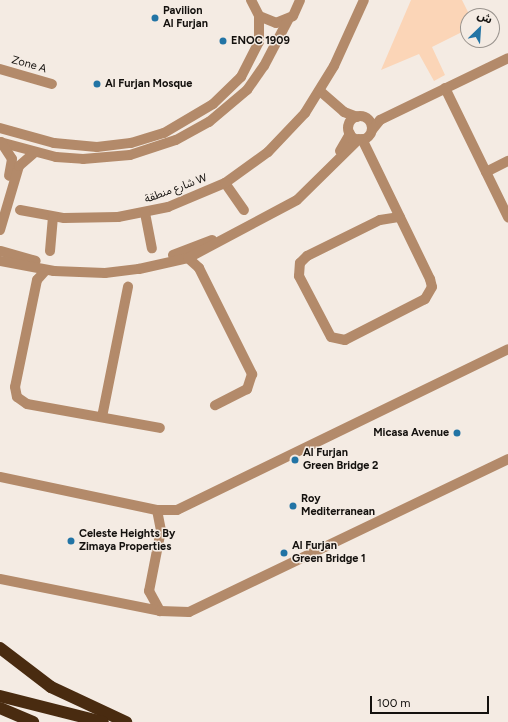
<!DOCTYPE html>
<meta charset="utf-8">
<style>
body{margin:0}
#map{position:relative;width:508px;height:722px;overflow:hidden;background:#f4ebe3;font-family:Figtree,"Noto Sans Arabic",sans-serif}
div>[style]{position:absolute}
.green>*{inset:0;background:#fbd5b7}
.minor>*{height:10px;margin:-5px;padding:0 5px;transform-origin:5px;border-radius:5px;background:#b38a6a}
.minor>.ring{margin:-5px;padding:0;box-sizing:content-box;background:none;border:10px solid #b38a6a;border-radius:50%}
.highway>*{height:12px;margin:-6px;padding:0 6px;transform-origin:6px;border-radius:6px;background:#492b10}
.dots>*{width:11px;height:11px;translate:-50% -50%;box-sizing:border-box;border:2px solid #f4ebe3;border-radius:50%}
span{translate:-50% -50%;white-space:nowrap;text-align:center;line-height:1.15;-webkit-text-stroke:3px #f4ebe3;paint-order:stroke}
.poi-label{font-size:11px;color:#14110e;font-weight:700}
.left{translate:0 -50%;text-align:left}
.right{translate:-100% -50%;text-align:right}
.street-label{font-size:11px;color:#14110e}
.north{position:absolute;left:460px;top:8px;width:40px;height:40px;box-sizing:border-box;background:#f4ebe3;border:1px solid #9a948e;border-radius:50%;rotate:25deg;font-size:11px;font-weight:700;line-height:16px;text-align:center;color:#14110e}
.north::after{content:'';display:block;margin:auto;width:14px;height:18px;background:#2274a5;clip-path:polygon(50% 0,100% 100%,50% 72%,0 100%)}
.scale{position:absolute;left:370px;top:696px;width:119px;height:18px;box-sizing:border-box;border:2px solid #14110e;border-top:0;padding-left:5px;font-size:12px;line-height:14px;white-space:nowrap;color:#14110e;-webkit-text-stroke:3px #f4ebe3;paint-order:stroke}
</style>
<div id="map">
<div class="green">
<i style="clip-path:polygon(411px 0,462px 0,470px 16px,468px 29px,432px 47px,445px 75px,434px 81px,419px 54px,381px 70px)"></i>
</div>
<div class="minor">
<i style="left:251px;top:0;width:18px;rotate:63deg"></i>
<i style="left:259px;top:16px;width:18px;rotate:22deg"></i>
<i style="left:276px;top:23px;width:18px;rotate:-22deg"></i>
<i style="left:293px;top:16px;width:17px;rotate:-66deg"></i>
<i style="left:0;top:69px;width:54px;rotate:16.1deg"></i>
<i style="left:445px;top:88px;width:144px;rotate:64deg"></i>
<i style="left:320px;top:91px;width:32px;rotate:41deg"></i>
<i style="left:344px;top:112px;width:14px;rotate:21deg"></i>
<i class="ring" style="left:348px;top:116px;width:14px;height:14px"></i>
<i style="left:0;top:128px;width:56px;rotate:15.5deg"></i>
<i style="left:54px;top:143px;width:43px;rotate:5.3deg"></i>
<i style="left:97px;top:147px;width:34px;rotate:-7deg"></i>
<i style="left:131px;top:143px;width:34px;rotate:-17deg"></i>
<i style="left:164px;top:133px;width:57px;rotate:-30.6deg"></i>
<i style="left:213px;top:104px;width:39px;rotate:-44deg"></i>
<i style="left:241px;top:77px;width:39px;rotate:-63deg"></i>
<i style="left:259px;top:42px;width:26px;rotate:-90deg"></i>
<i style="left:372px;top:130px;width:13px;rotate:-51deg"></i>
<i style="left:380px;top:120px;width:142px;rotate:-25.8deg"></i>
<i style="left:362px;top:139px;width:156px;rotate:64.1deg"></i>
<i style="left:430px;top:279px;width:8px;rotate:76deg"></i>
<i style="left:432px;top:287px;width:14px;rotate:120deg"></i>
<i style="left:425px;top:299px;width:90px;rotate:152.9deg"></i>
<i style="left:345px;top:340px;width:14px;rotate:-168deg"></i>
<i style="left:331px;top:337px;width:69px;rotate:-117.7deg"></i>
<i style="left:299px;top:276px;width:13px;rotate:-86deg"></i>
<i style="left:300px;top:263px;width:10px;rotate:-45deg"></i>
<i style="left:307px;top:256px;width:81px;rotate:-26.3deg"></i>
<i style="left:380px;top:220px;width:20px;rotate:-9deg"></i>
<i style="left:0;top:142px;width:58px;rotate:15deg"></i>
<i style="left:56px;top:157px;width:27px;rotate:4deg"></i>
<i style="left:83px;top:159px;width:47px;rotate:-4.9deg"></i>
<i style="left:130px;top:155px;width:48px;rotate:-18.1deg"></i>
<i style="left:176px;top:140px;width:38px;rotate:-29deg"></i>
<i style="left:209px;top:122px;width:50px;rotate:-40.1deg"></i>
<i style="left:247px;top:90px;width:29px;rotate:-55deg"></i>
<i style="left:264px;top:66px;width:52px;rotate:-62.4deg"></i>
<i style="left:1px;top:142px;width:20px;rotate:57deg"></i>
<i style="left:12px;top:159px;width:17px;rotate:100deg"></i>
<i style="left:340px;top:151px;width:20px;rotate:-60deg"></i>
<i style="left:486px;top:172px;width:25px;rotate:-27deg"></i>
<i style="left:225px;top:183px;width:33px;rotate:55deg"></i>
<i style="left:20px;top:210px;width:45px;rotate:10.3deg"></i>
<i style="left:64px;top:218px;width:54px;rotate:-1.1deg"></i>
<i style="left:118px;top:217px;width:51px;rotate:-11.3deg"></i>
<i style="left:168px;top:207px;width:62px;rotate:-22.8deg"></i>
<i style="left:225px;top:183px;width:53px;rotate:-35.8deg"></i>
<i style="left:268px;top:152px;width:54px;rotate:-46.5deg"></i>
<i style="left:305px;top:113px;width:55px;rotate:-58.3deg"></i>
<i style="left:334px;top:66px;width:72px;rotate:-65.6deg"></i>
<i style="left:145px;top:213px;width:36px;rotate:79deg"></i>
<i style="left:0;top:230px;width:67px;rotate:-73.5deg"></i>
<i style="left:19px;top:166px;width:21px;rotate:-41deg"></i>
<i style="left:1px;top:251px;width:36px;rotate:16deg"></i>
<i style="left:50px;top:251px;width:34px;rotate:-85deg"></i>
<i style="left:173px;top:255px;width:42px;rotate:-21deg"></i>
<i style="left:188px;top:258px;width:15px;rotate:42deg"></i>
<i style="left:199px;top:268px;width:119px;rotate:63.4deg"></i>
<i style="left:252px;top:374px;width:16px;rotate:108deg"></i>
<i style="left:247px;top:389px;width:36px;rotate:153deg"></i>
<i style="left:0;top:261px;width:55px;rotate:10.5deg"></i>
<i style="left:54px;top:271px;width:51px;rotate:2.2deg"></i>
<i style="left:105px;top:273px;width:34px;rotate:-7deg"></i>
<i style="left:139px;top:269px;width:50px;rotate:-12.7deg"></i>
<i style="left:188px;top:258px;width:123px;rotate:-28deg"></i>
<i style="left:297px;top:200px;width:87px;rotate:-44.5deg"></i>
<i style="left:46px;top:270px;width:13px;rotate:132deg"></i>
<i style="left:37px;top:280px;width:109px;rotate:101.6deg"></i>
<i style="left:15px;top:387px;width:10px;rotate:79deg"></i>
<i style="left:17px;top:397px;width:12px;rotate:35deg"></i>
<i style="left:27px;top:404px;width:135px;rotate:10.2deg"></i>
<i style="left:102px;top:417px;width:133px;rotate:-78.7deg"></i>
<i style="left:0;top:477px;width:160px;rotate:11.9deg"></i>
<i style="left:157px;top:510px;width:20px"></i>
<i style="left:177px;top:510px;width:368px;rotate:-25.9deg"></i>
<i style="left:157px;top:510px;width:20px;rotate:79deg"></i>
<i style="left:161px;top:530px;width:62px;rotate:101.1deg"></i>
<i style="left:149px;top:591px;width:23px;rotate:61deg"></i>
<i style="left:0;top:579px;width:163px;rotate:11.3deg"></i>
<i style="left:160px;top:611px;width:29px;rotate:2deg"></i>
<i style="left:189px;top:612px;width:354px;rotate:-25.6deg"></i>
</div>
<div class="highway">
<i style="left:0;top:648px;width:64px;rotate:37.4deg"></i>
<i style="left:51px;top:687px;width:83px;rotate:25deg"></i>
<i style="left:0;top:696px;width:106px;rotate:14.2deg"></i>
<i style="left:0;top:708px;width:36px;rotate:23deg"></i>
</div>
<div class="dots">
<i style="left:155px;top:18px;background:#2274a5"></i>
<i style="left:223px;top:41px;background:#2274a5"></i>
<i style="left:97px;top:84px;background:#2274a5"></i>
<i style="left:457px;top:433px;background:#2274a5"></i>
<i style="left:295px;top:460px;background:#2274a5"></i>
<i style="left:293px;top:506px;background:#2274a5"></i>
<i style="left:71px;top:541px;background:#2274a5"></i>
<i style="left:284px;top:553px;background:#2274a5"></i>
</div>
<div class="poi-label">
<span class="left" style="left:163px;top:18px">Pavilion<br>Al Furjan</span>
<span class="left" style="left:231px;top:41px">ENOC 1909</span>
<span class="left" style="left:105px;top:84px">Al Furjan Mosque</span>
<span class="right" style="left:449px;top:433px">Micasa Avenue</span>
<span class="left" style="left:303px;top:460px">Al Furjan<br>Green Bridge 2</span>
<span class="left" style="left:301px;top:506px">Roy<br>Mediterranean</span>
<span class="left" style="left:79px;top:541px">Celeste Heights By<br>Zimaya Properties</span>
<span class="left" style="left:292px;top:553px">Al Furjan<br>Green Bridge 1</span>
</div>
<div class="street-label">
<span style="left:29px;top:65px;rotate:16deg">Zone A</span>
<span style="left:176px;top:189px;rotate:-20deg">شارع منطقة W</span>
</div>
<div class="north">ش</div>
<div class="scale">100 m</div>
</div>
